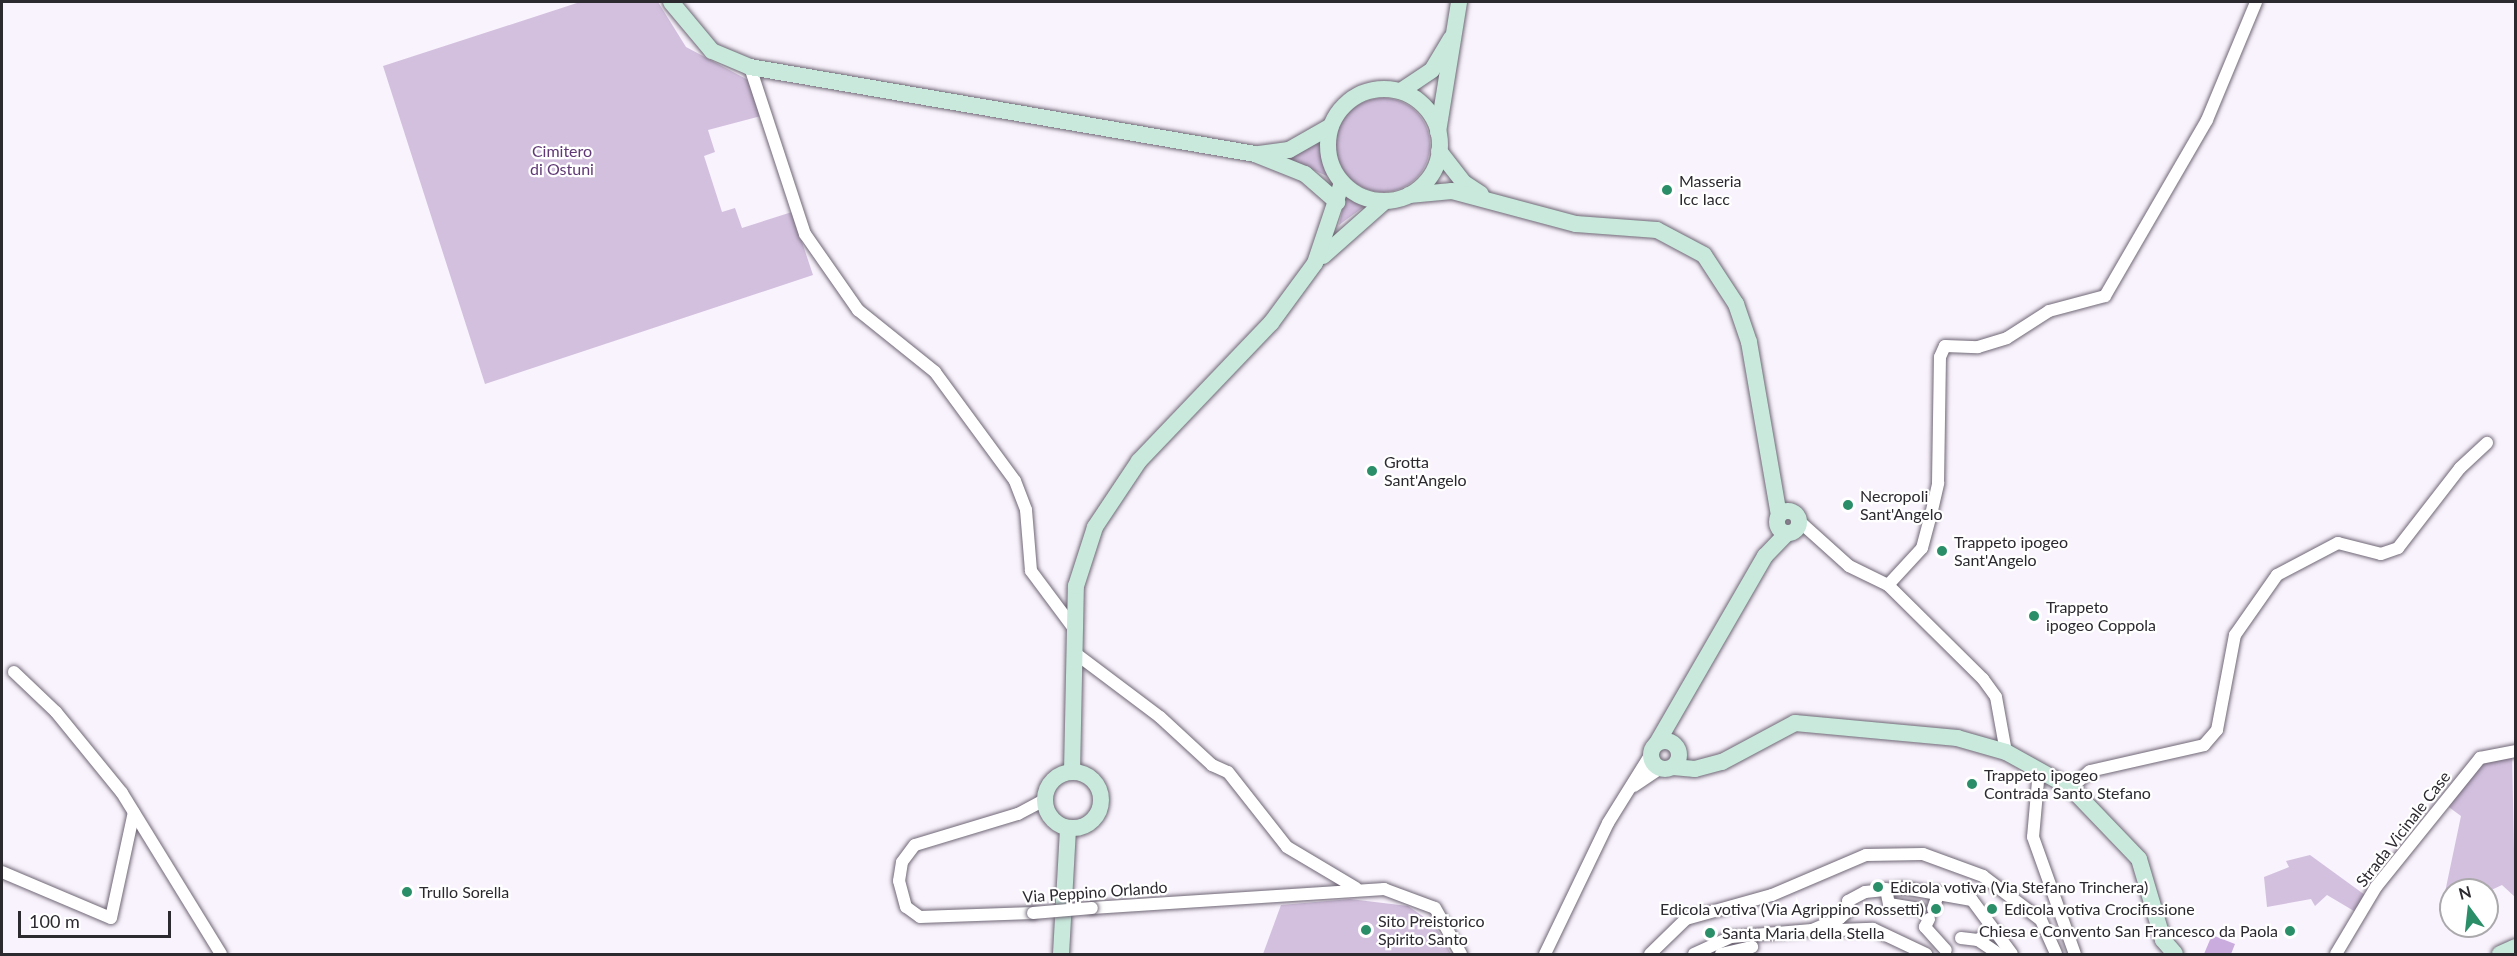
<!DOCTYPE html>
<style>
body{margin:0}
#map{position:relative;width:2517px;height:956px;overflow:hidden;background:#f9f3fd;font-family:Lato,sans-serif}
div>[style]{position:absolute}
.green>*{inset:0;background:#d3c0df}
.round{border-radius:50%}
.water>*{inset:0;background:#caacde}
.roads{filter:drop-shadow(0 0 2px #6f6775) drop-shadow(0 0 2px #6f6775)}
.street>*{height:12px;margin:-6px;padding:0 6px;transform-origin:6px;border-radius:6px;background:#fff}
.secondary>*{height:16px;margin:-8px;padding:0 8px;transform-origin:8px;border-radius:8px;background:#c8e9dc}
.secondary>.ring{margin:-8px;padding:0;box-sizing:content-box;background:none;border:16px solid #c8e9dc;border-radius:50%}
.bridges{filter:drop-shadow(0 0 2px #6f6775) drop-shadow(0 0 2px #6f6775)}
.street-bridge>*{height:12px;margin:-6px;padding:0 6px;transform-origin:6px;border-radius:6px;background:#fff}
.dots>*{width:16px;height:16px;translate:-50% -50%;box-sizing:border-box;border:3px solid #fff;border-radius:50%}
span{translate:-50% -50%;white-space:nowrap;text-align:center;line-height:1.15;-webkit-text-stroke:4.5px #fff;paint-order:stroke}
.park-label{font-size:16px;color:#5f3875}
.poi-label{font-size:16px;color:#2c292f}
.left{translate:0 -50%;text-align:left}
.right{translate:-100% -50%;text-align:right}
.street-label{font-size:16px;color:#2c292f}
.frame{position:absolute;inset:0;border:3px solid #2c292f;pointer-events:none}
.north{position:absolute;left:2439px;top:878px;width:60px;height:60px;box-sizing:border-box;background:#fff;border:2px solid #aba9ac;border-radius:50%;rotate:345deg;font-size:16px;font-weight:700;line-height:24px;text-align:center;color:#2c292f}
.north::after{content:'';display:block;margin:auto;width:21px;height:27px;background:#2a8e69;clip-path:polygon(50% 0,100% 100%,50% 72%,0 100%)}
.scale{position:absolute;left:18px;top:911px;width:153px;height:27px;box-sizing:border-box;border:3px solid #2c292f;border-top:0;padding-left:8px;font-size:18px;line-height:21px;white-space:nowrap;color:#2c292f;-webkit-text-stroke:4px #fff;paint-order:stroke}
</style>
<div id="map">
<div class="green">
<i style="clip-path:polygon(580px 2px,658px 2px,686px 47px,750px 81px,761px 116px,708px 130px,715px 152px,704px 156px,722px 212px,735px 208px,742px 228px,792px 212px,813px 275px,485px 384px,383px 66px)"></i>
<i class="round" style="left:1336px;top:98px;width:94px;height:94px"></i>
<i style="clip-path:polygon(1321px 139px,1327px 176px,1283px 157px)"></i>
<i style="clip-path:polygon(1353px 195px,1369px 203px,1339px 225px,1345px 198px)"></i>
<i style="clip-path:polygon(2512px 753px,2515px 897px,2502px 885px,2487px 892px,2451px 890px,2451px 910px,2440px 916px,2461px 816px,2446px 805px,2487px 758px)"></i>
<i style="clip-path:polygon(2310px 855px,2365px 895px,2354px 911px,2327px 895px,2315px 906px,2311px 899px,2267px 907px,2264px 877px,2289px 867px,2286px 861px)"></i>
<i style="clip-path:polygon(1350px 899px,1408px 906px,1434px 924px,1451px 954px,1263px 954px,1281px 905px)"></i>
</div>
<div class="water">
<i style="clip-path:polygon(2212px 935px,2235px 944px,2231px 954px,2204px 954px)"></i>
</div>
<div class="roads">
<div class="street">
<i style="left:750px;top:67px;width:176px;rotate:71.8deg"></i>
<i style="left:805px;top:234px;width:93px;rotate:55.1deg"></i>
<i style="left:858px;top:310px;width:99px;rotate:38.8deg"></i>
<i style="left:935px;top:372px;width:135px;rotate:53.7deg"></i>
<i style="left:1015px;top:481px;width:31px;rotate:69deg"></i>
<i style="left:1026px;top:510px;width:61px;rotate:85.3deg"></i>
<i style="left:1031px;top:571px;width:74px;rotate:53.3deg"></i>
<i style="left:1799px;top:521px;width:67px;rotate:42deg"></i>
<i style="left:1849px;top:566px;width:43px;rotate:26deg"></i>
<i style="left:1888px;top:585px;width:134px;rotate:44.7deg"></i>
<i style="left:1983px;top:679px;width:22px;rotate:54deg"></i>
<i style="left:1996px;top:697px;width:56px;rotate:79.7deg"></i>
<i style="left:1888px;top:585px;width:50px;rotate:-47.4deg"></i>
<i style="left:1922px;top:548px;width:30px;rotate:-75deg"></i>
<i style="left:1930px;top:519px;width:37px;rotate:-77deg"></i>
<i style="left:1938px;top:483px;width:126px;rotate:-89.1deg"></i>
<i style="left:1940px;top:357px;width:12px;rotate:-66deg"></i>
<i style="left:1945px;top:346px;width:33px;rotate:2deg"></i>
<i style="left:1978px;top:347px;width:30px;rotate:-17deg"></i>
<i style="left:2007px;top:338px;width:50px;rotate:-32.7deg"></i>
<i style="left:2049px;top:311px;width:58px;rotate:-15deg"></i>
<i style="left:2105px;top:296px;width:203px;rotate:-59.9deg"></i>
<i style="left:2207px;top:120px;width:128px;rotate:-67.4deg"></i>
<i style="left:1075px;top:653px;width:106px;rotate:37deg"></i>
<i style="left:1160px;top:717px;width:71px;rotate:42.7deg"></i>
<i style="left:1212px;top:765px;width:17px;rotate:24deg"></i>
<i style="left:1228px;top:772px;width:95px;rotate:51.8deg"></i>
<i style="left:1287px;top:847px;width:80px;rotate:30.7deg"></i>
<i style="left:14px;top:672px;width:58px;rotate:43.6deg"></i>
<i style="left:56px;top:712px;width:104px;rotate:50.8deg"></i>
<i style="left:122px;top:793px;width:189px;rotate:58.4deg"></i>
<i style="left:2039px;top:770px;width:67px;rotate:95.1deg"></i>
<i style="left:2033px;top:837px;width:124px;rotate:70.3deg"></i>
<i style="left:1634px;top:786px;width:32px;rotate:-34deg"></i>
<i style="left:2071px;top:788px;width:25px;rotate:-42deg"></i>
<i style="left:2090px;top:771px;width:117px;rotate:-12.8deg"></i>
<i style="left:2204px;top:745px;width:20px;rotate:-49deg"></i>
<i style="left:2217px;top:730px;width:97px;rotate:-79.3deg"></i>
<i style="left:2235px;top:635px;width:73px;rotate:-55deg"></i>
<i style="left:2277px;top:575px;width:69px;rotate:-27.7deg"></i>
<i style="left:2338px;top:543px;width:44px;rotate:14.3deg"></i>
<i style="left:2381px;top:554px;width:18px;rotate:-19deg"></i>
<i style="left:2398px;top:548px;width:101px;rotate:-52.2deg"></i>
<i style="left:2460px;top:468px;width:37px;rotate:-43deg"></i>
<i style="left:2px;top:872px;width:118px;rotate:22.9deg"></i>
<i style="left:111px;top:918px;width:108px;rotate:-77.8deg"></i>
<i style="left:1886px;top:889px;width:15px;rotate:79deg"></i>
<i style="left:1889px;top:904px;width:31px;rotate:9deg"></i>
<i style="left:1092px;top:908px;width:293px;rotate:-3.7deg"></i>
<i style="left:1384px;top:889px;width:54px;rotate:20.4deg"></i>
<i style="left:1435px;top:908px;width:53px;rotate:60.5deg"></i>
<i style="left:1933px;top:909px;width:18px;rotate:-71deg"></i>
<i style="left:1033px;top:913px;width:113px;rotate:178deg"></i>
<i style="left:920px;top:917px;width:17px;rotate:-144deg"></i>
<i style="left:906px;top:907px;width:27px;rotate:-105deg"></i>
<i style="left:899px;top:881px;width:19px;rotate:-81deg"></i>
<i style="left:902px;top:862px;width:21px;rotate:-53deg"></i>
<i style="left:915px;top:845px;width:108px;rotate:-16.8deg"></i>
<i style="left:1018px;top:814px;width:30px;rotate:-28deg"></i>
<i style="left:1929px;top:919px;width:9px;rotate:117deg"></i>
<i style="left:1925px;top:927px;width:31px;rotate:48deg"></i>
<i style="left:1838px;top:930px;width:35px;rotate:-2deg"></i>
<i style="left:1873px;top:929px;width:59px;rotate:25.3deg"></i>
<i style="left:1961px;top:938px;width:17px;rotate:7deg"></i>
<i style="left:1978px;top:940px;width:19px;rotate:-35deg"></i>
<i style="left:1978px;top:940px;width:25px;rotate:34deg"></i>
<i style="left:1545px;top:954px;width:145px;rotate:-64.3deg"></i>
<i style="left:1608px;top:823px;width:81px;rotate:-58.1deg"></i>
<i style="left:1650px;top:954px;width:50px;rotate:-44.2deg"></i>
<i style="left:1686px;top:919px;width:89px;rotate:-15.6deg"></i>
<i style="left:1772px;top:895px;width:102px;rotate:-23.1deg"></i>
<i style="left:1866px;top:855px;width:57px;rotate:-1deg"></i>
<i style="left:1923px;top:854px;width:64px;rotate:20.1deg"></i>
<i style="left:1983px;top:876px;width:73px;rotate:37.2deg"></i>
<i style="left:2041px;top:920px;width:37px;rotate:66deg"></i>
<i style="left:1694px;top:954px;width:41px;rotate:-24.7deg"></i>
<i style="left:1731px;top:937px;width:81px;rotate:-4.9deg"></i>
<i style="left:1812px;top:930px;width:30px;rotate:-23deg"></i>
<i style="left:1840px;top:918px;width:12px;rotate:-42deg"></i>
<i style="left:1849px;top:910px;width:9px;rotate:-96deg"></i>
<i style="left:1848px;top:901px;width:19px;rotate:-28deg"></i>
<i style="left:1865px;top:892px;width:39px;rotate:-6deg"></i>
<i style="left:1904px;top:888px;width:69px;rotate:10deg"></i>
<i style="left:1972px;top:900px;width:67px;rotate:53.5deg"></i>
<i style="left:1721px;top:954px;width:32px;rotate:-13deg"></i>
<i style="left:2336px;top:954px;width:78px;rotate:-59.2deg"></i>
<i style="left:2376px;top:887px;width:166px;rotate:-51.1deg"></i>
<i style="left:2480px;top:758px;width:37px;rotate:-11deg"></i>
</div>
<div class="secondary">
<i style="left:671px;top:2px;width:64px;rotate:50.1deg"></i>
<i style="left:712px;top:51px;width:41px;rotate:22.8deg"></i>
<i style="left:750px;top:67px;width:512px;rotate:9.77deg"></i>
<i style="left:1255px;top:154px;width:54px;rotate:21.8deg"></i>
<i style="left:1305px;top:174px;width:43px;rotate:41.2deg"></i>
<i class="ring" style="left:1328px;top:89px;width:96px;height:96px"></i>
<i style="left:1401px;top:91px;width:37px;rotate:-34deg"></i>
<i style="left:1432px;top:70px;width:37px;rotate:-59deg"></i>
<i style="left:1438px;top:132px;width:132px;rotate:-80.8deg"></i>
<i style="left:1439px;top:151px;width:41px;rotate:52deg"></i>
<i style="left:1464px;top:183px;width:20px;rotate:33deg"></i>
<i style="left:1259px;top:154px;width:30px;rotate:-8deg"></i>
<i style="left:1289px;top:150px;width:48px;rotate:-29.7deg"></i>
<i style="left:1409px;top:195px;width:43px;rotate:-5.3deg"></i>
<i style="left:1452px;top:191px;width:128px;rotate:14.9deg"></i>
<i style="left:1576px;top:224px;width:81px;rotate:4.2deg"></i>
<i style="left:1657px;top:230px;width:53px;rotate:28deg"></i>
<i style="left:1704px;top:255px;width:59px;rotate:56.9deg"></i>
<i style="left:1736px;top:304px;width:40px;rotate:71.1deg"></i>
<i style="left:1749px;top:342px;width:176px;rotate:80.2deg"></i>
<i style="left:1323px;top:256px;width:83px;rotate:-41.6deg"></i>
<i class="ring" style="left:1777px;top:511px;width:6px;height:6px"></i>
<i class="ring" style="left:1651px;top:741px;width:12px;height:12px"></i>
<i style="left:1657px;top:743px;width:216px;rotate:-60deg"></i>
<i style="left:1765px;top:556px;width:30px;rotate:-46deg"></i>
<i style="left:1673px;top:767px;width:22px;rotate:5deg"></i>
<i style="left:1695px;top:769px;width:28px;rotate:-15deg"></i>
<i style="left:1722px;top:762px;width:83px;rotate:-28.1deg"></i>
<i style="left:1795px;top:723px;width:163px;rotate:5.3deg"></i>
<i style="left:1957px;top:738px;width:51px;rotate:15.9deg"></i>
<i style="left:2006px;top:752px;width:74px;rotate:29deg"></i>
<i style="left:2071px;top:788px;width:98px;rotate:46.2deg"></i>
<i style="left:2139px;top:859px;width:84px;rotate:73.5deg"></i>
<i style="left:2163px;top:940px;width:18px;rotate:49deg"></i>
<i class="ring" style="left:1045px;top:772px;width:40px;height:40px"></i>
<i style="left:1072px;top:772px;width:186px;rotate:-88.8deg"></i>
<i style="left:1076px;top:586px;width:62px;rotate:-72.1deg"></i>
<i style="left:1095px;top:527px;width:79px;rotate:-56.3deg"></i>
<i style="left:1139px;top:461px;width:191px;rotate:-46.3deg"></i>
<i style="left:1271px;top:323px;width:74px;rotate:-53.7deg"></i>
<i style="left:1315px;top:263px;width:84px;rotate:-71.4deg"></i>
<i style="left:1061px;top:954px;width:125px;rotate:-86.8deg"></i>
<i style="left:2500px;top:954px;width:17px;rotate:-24deg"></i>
</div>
</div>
<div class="bridges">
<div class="street-bridge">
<i style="left:1033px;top:913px;width:59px;rotate:-4.8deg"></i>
</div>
</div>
<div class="dots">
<i style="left:1667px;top:190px;background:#2a8e69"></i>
<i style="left:1372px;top:471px;background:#2a8e69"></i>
<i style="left:1848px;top:505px;background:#2a8e69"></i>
<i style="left:1942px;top:551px;background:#2a8e69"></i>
<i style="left:2034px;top:616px;background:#2a8e69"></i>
<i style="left:1972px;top:784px;background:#2a8e69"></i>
<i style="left:1878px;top:887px;background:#2a8e69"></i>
<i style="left:407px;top:892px;background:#2a8e69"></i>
<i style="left:1936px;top:909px;background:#2a8e69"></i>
<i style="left:1992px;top:909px;background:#2a8e69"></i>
<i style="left:1366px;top:930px;background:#2a8e69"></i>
<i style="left:2290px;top:931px;background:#2a8e69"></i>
<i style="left:1710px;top:933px;background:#2a8e69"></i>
</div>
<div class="park-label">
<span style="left:562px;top:160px">Cimitero<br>di Ostuni</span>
</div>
<div class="poi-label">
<span class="left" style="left:1679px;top:190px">Masseria<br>Icc Iacc</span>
<span class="left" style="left:1384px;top:471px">Grotta<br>Sant'Angelo</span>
<span class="left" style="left:1860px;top:505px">Necropoli<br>Sant'Angelo</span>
<span class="left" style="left:1954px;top:551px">Trappeto ipogeo<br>Sant'Angelo</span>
<span class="left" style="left:2046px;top:616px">Trappeto<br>ipogeo Coppola</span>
<span class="left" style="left:1984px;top:784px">Trappeto ipogeo<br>Contrada Santo Stefano</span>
<span class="left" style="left:1890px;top:887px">Edicola votiva (Via Stefano Trinchera)</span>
<span class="left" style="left:419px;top:892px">Trullo Sorella</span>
<span class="right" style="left:1924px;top:909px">Edicola votiva (Via Agrippino Rossetti)</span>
<span class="left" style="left:2004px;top:909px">Edicola votiva Crocifissione</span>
<span class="left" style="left:1378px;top:930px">Sito Preistorico<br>Spirito Santo</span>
<span class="right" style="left:2278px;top:931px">Chiesa e Convento San Francesco da Paola</span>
<span class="left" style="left:1722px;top:933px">Santa Maria della Stella</span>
</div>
<div class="street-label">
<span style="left:2403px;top:829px;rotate:-52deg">Strada Vicinale Case</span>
<span style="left:1095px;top:892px;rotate:-4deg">Via Peppino Orlando</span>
</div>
<div class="frame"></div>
<div class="north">N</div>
<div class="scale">100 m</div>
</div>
